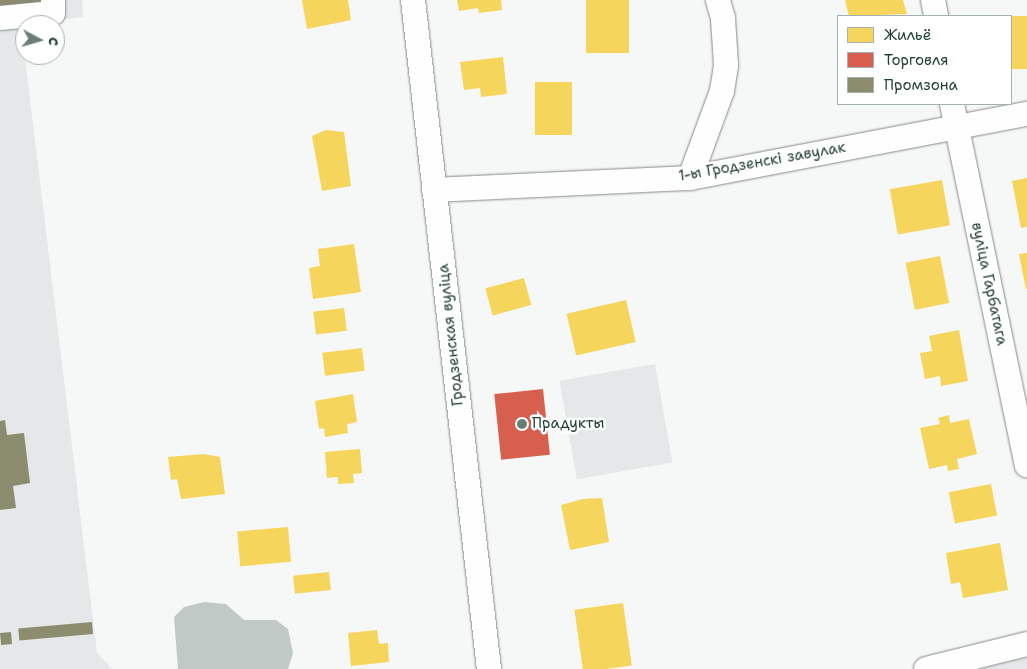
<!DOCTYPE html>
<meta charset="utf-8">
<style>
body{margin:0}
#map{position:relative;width:1027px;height:669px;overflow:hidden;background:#f6f7f7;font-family:"Shantell Sans",sans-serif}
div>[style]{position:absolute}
.built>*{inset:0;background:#e5e8e8}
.green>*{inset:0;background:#e4e8e8;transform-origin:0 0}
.water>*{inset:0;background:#c1c9c6}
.homes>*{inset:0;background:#f6d55c;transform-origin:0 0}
.shops>*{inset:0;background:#d6604d;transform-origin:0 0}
.industry>*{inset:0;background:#8c8c6e;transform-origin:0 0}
.roads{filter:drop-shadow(0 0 1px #858b8a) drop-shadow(0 0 1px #858b8a)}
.minor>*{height:24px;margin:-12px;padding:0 12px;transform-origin:12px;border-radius:12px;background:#fefefe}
.dots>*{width:14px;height:14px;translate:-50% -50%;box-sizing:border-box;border:2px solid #fff;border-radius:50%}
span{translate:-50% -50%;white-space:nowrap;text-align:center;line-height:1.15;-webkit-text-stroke:5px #fff;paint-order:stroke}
.street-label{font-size:15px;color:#1f3d34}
.poi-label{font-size:15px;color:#1f3d34}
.left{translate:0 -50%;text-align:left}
.legend{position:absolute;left:837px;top:15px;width:175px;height:90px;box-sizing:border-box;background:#fff;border:1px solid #a5b1ae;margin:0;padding:6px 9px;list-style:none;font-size:15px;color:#1f3d34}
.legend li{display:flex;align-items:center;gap:10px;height:25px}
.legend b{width:25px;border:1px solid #a5b1ae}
.north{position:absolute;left:15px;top:15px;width:50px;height:50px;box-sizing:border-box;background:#fff;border:1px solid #a5b1ae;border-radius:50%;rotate:96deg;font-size:14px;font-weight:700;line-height:20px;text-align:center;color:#1f3d34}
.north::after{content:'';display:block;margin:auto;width:18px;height:22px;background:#6a7e78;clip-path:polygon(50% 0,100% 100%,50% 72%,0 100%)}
</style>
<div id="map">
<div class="built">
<i style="clip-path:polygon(0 0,82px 0,83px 17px,21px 25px,97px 653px,112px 669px,0 669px)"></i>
<i style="clip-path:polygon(1027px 657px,1027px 669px,974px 669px)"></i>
</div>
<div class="green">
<i style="left:655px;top:364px;width:100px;height:97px;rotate:80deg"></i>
</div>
<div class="water">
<i style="clip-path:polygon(204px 602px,226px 604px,244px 620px,276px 620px,288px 629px,293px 653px,288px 669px,178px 669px,174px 617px,184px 607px)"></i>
</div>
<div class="homes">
<i style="clip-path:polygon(302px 0,348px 0,351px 20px,307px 29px)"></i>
<i style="clip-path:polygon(457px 0,501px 0,502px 10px,479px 13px,478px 8px,459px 11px)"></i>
<i style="left:586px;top:0;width:43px;height:53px"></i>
<i style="clip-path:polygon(845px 0,903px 0,907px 14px,849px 16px)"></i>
<i style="left:1027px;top:16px;width:53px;height:16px;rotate:90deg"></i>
<i style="clip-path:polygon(503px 57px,507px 94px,481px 97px,480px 88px,464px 90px,460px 62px)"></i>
<i style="left:535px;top:82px;width:37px;height:53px"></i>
<i style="clip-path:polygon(326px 130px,344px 132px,351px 186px,322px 191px,312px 136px)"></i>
<i style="clip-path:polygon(1027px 178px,1027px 227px,1021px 228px,1012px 181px)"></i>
<i style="left:942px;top:180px;width:46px;height:53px;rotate:80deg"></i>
<i style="clip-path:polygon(354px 244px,361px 292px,313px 299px,309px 268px,320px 266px,318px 249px)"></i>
<i style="clip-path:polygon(1027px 253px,1027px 289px,1026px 289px,1019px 254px)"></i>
<i style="left:940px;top:256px;width:48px;height:35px;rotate:79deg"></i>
<i style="left:524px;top:278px;width:28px;height:40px;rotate:75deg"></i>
<i style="left:626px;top:300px;width:43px;height:61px;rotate:77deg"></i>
<i style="left:344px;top:308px;width:23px;height:31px;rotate:83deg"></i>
<i style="clip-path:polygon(959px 330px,968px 381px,941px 386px,940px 376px,925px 379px,920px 353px,932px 351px,929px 336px)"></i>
<i style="left:362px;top:348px;width:23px;height:40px;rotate:83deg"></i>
<i style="clip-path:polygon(353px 394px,357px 422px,347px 424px,348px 433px,325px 437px,324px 428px,319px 429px,315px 401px)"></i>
<i style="clip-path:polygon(949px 415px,950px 423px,969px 419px,977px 454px,957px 459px,959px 469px,948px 471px,947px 465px,929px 469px,920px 428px,940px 424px,938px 418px)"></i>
<i style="clip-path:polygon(360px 449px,362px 473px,353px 474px,354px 483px,338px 484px,338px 477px,327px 478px,325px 452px)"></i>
<i style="clip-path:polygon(204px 454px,220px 457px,225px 494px,181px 499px,177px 479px,171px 480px,168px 457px)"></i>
<i style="left:991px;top:484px;width:32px;height:43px;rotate:79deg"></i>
<i style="clip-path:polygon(602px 498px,609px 542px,570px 550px,561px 505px,583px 499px)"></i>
<i style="left:288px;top:527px;width:35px;height:51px;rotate:85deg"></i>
<i style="clip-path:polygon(1000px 543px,1008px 590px,963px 598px,960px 582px,951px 584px,946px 553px)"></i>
<i style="left:329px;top:572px;width:18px;height:36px;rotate:84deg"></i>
<i style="left:623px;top:603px;width:63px;height:49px;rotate:82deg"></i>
<i style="clip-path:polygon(377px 630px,379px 644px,388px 643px,389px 662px,351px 666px,348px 633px)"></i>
</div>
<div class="shops">
<i style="left:543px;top:389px;width:66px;height:49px;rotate:84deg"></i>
</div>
<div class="industry">
<i style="clip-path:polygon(0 0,45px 0,45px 6px,0 9px)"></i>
<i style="clip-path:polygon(5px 420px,7px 435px,24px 433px,30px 483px,13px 486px,16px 508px,0 510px,0 421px)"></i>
<i style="left:92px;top:622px;width:12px;height:74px;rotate:85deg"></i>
<i style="left:11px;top:632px;width:12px;height:11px;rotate:85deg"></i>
</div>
<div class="roads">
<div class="minor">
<i style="left:413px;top:0;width:673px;rotate:83.52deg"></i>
<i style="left:933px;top:0;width:16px;rotate:79deg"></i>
<i style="left:0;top:18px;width:53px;rotate:-5.4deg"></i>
<i style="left:53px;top:13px;width:13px;rotate:-90deg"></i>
<i style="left:952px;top:104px;width:369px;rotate:78.3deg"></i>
<i style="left:690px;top:178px;width:93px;rotate:-69.8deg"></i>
<i style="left:722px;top:91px;width:26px;rotate:-81deg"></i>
<i style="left:726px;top:65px;width:47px;rotate:-93.7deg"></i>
<i style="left:723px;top:18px;width:19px;rotate:-106deg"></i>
<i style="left:434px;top:190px;width:256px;rotate:-2.7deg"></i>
<i style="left:690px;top:178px;width:343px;rotate:-10.8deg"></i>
<i style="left:926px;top:669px;width:104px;rotate:-13.9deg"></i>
</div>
</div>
<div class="dots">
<i style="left:522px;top:424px;background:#6a7e78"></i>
</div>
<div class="street-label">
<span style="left:762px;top:162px;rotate:-10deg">1-ы Гродзенскі завулак</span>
<span style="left:989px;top:284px;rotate:78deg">вуліца Гарбатага</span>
<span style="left:451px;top:335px;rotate:-96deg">Гродзенская вуліца</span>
</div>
<div class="poi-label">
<span class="left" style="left:532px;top:424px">Прадукты</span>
</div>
<ul class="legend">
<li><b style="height:14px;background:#f6d55c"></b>Жильё</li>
<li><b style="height:14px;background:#d6604d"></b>Торговля</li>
<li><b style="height:14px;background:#8c8c6e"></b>Промзона</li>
</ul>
<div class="north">С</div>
</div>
